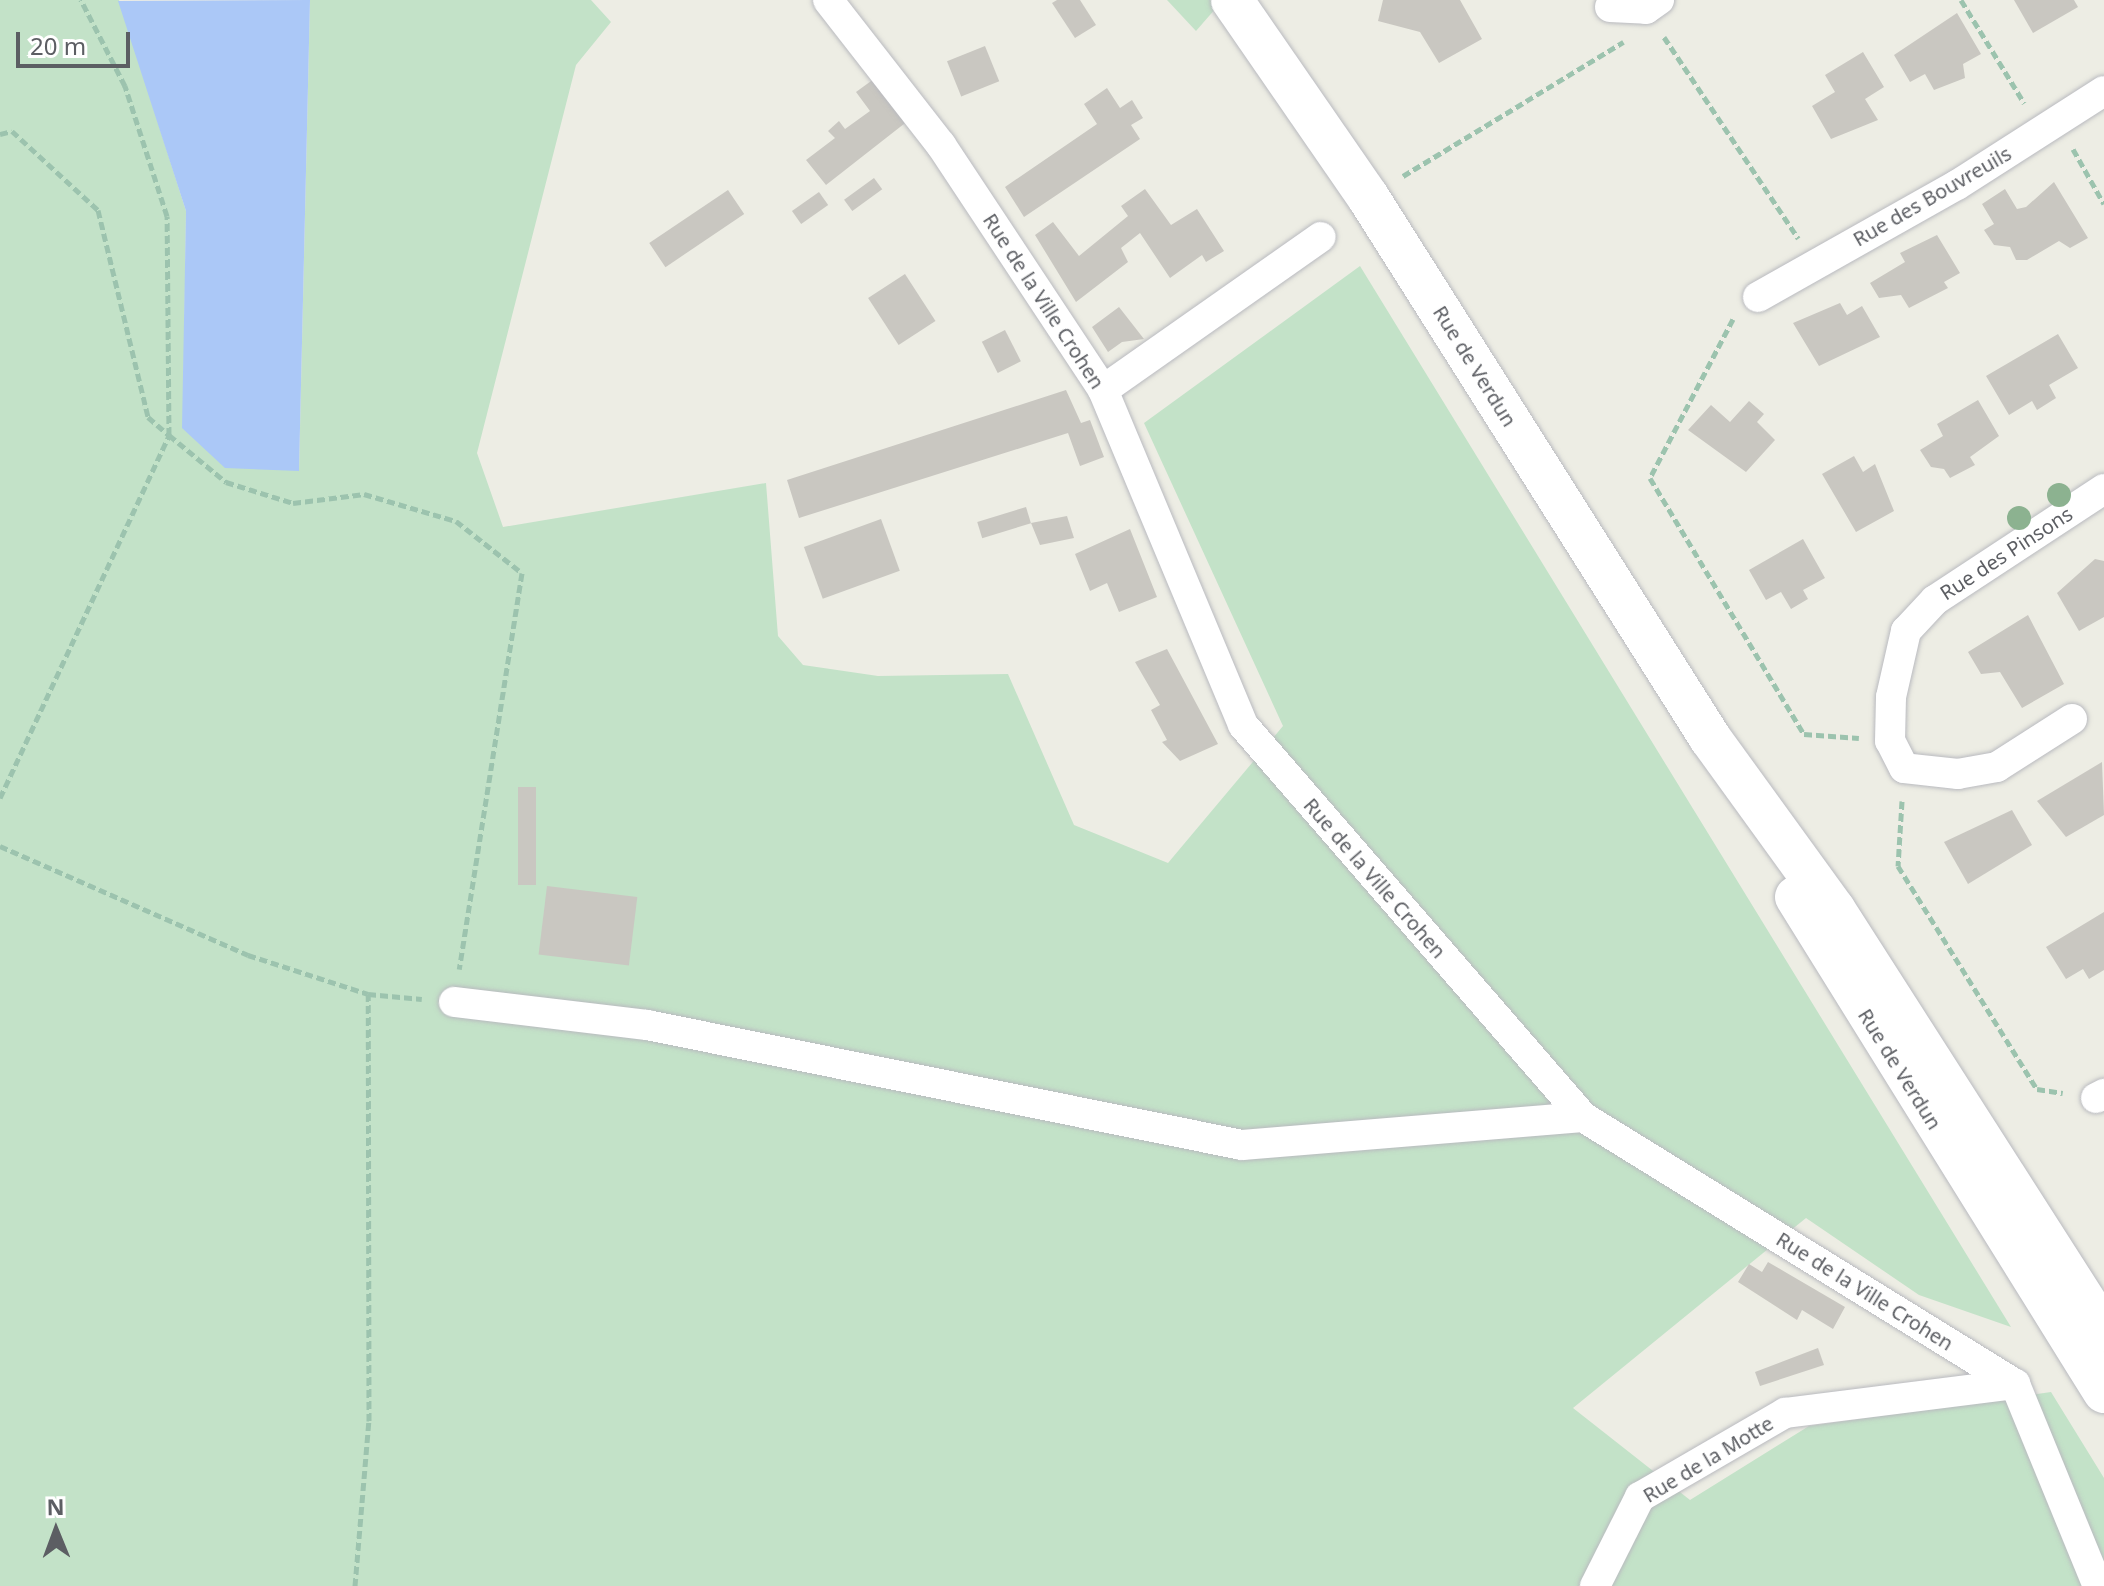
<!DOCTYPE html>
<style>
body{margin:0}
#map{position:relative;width:2104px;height:1586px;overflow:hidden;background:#edede4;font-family:"Noto Sans",sans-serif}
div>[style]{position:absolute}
.green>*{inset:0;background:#c3e2c8}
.water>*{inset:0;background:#abc8f7}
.building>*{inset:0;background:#c9c7c1;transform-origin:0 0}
.path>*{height:5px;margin-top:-2.5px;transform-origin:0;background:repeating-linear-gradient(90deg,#9cc3ae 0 8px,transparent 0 12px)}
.roads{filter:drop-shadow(0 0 2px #b9babf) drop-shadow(0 0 2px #b9babf)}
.street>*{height:30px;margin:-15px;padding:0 15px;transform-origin:15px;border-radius:15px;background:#fff}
.secondary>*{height:42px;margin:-21px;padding:0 21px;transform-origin:21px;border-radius:21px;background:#fff}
.trees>*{width:24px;height:24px;margin:-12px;border-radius:50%;background:#8cb290}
span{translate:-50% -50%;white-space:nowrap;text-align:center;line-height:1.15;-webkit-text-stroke:7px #fff;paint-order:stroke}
.street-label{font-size:20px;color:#5c5e63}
.north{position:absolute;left:16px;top:1490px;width:80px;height:80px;-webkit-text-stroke:6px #fff;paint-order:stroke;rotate:359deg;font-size:22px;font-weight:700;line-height:32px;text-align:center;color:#5c5e63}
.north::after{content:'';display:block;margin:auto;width:28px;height:36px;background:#5c5e63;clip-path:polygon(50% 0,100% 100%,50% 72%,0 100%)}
.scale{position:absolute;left:16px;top:32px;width:114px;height:36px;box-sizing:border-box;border:4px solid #5c5e63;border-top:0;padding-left:10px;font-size:24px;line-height:28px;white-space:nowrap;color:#5c5e63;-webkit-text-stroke:6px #fff;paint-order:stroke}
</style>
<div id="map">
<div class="green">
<i style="clip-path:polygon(0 0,119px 0,186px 211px,183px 428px,299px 471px,310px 0,591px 0,611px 22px,576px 65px,477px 453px,503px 527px,766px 483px,778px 636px,803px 665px,878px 676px,1008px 674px,1074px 825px,1168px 863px,1283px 726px,1144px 423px,1360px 266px,2011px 1327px,1919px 1295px,1806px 1218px,1573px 1408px,1690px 1500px,1809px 1426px,2051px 1392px,2104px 1478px,2104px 1586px,0 1586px)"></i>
<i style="clip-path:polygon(1167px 0,1223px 0,1196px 31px)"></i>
</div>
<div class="water">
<i style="clip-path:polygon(310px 0,299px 471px,225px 468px,182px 428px,186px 211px,118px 1px)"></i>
</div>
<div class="building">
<i style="clip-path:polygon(1057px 0,1080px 0,1096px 25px,1075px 38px,1052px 3px)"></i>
<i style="clip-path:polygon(1383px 0,1460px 0,1482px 39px,1439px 63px,1420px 32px,1378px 21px)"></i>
<i style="clip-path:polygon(2014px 0,2074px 0,2078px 7px,2033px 33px)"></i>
<i style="clip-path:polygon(1957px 13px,1981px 54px,1963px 64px,1965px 78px,1934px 90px,1925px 74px,1910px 82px,1894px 55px)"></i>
<i style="left:985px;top:46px;width:38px;height:41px;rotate:68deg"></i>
<i style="clip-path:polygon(1863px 52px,1884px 87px,1865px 99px,1878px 120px,1831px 139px,1812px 106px,1835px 92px,1825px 75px)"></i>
<i style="clip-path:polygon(878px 76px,909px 120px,826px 185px,806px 160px,835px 138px,828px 131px,839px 121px,845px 129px,870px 111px,856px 92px)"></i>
<i style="clip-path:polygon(1107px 88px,1120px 108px,1132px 100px,1143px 118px,1131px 125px,1140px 139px,1024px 217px,1005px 187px,1097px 124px,1084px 104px)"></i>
<i style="left:874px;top:178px;width:14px;height:37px;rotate:54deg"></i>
<i style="clip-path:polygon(2054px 182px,2088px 238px,2070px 248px,2059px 241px,2027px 260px,2016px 260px,2010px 247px,1994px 245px,1984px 230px,1994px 224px,1982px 204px,2005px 189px,2017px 209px,2026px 207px)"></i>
<i style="clip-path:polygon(1145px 189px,1171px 225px,1197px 209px,1224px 251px,1206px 262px,1202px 255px,1170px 278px,1140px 233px,1121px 248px,1128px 262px,1076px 302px,1035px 235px,1053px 222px,1079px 256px,1128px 216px,1121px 206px)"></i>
<i style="left:728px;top:190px;width:29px;height:95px;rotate:56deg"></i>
<i style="left:819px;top:192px;width:16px;height:33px;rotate:55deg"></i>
<i style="clip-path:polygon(1937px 235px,1960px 273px,1944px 282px,1948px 288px,1909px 308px,1901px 295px,1879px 298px,1870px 283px,1905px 262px,1900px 253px)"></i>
<i style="left:905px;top:274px;width:56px;height:44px;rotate:57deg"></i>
<i style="clip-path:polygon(1840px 303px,1847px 315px,1862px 306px,1880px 337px,1819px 366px,1793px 323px)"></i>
<i style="clip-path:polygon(1119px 307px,1144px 339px,1122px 342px,1108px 352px,1092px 327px)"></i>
<i style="left:1005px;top:330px;width:35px;height:26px;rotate:63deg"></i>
<i style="clip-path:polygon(2058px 334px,2078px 368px,2049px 385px,2056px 398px,2037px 410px,2032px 401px,2009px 415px,1986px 376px)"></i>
<i style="clip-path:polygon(1066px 390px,1081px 423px,1090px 420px,1104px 457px,1080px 466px,1068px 433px,799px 518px,787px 480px)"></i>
<i style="clip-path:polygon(1978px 400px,1999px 436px,1970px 457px,1975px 465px,1950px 478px,1944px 469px,1931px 467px,1920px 450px,1943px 436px,1937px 424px)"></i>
<i style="clip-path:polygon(1749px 401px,1764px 414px,1757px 422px,1775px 440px,1746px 472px,1688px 430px,1711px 405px,1730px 422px)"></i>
<i style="clip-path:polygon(1854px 456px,1863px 472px,1875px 464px,1894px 511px,1856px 532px,1822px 474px)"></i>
<i style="left:1026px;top:507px;width:17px;height:51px;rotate:73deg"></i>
<i style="clip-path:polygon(1067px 516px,1074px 538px,1040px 545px,1031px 523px)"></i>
<i style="left:881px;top:519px;width:55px;height:82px;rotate:70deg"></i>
<i style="clip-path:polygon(1130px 529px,1157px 597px,1119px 612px,1107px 583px,1090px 591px,1075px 554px)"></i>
<i style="clip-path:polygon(1803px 539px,1825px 578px,1803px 590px,1808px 599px,1791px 609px,1781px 592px,1766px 600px,1749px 570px)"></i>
<i style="clip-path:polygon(2095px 559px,2104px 561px,2104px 617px,2079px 631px,2057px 593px)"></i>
<i style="clip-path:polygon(2028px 615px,2064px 684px,2022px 708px,2000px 672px,1981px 674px,1968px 652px)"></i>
<i style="clip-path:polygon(1167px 649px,1218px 744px,1180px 761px,1162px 742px,1167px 740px,1151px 710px,1160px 705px,1135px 662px)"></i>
<i style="clip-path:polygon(2102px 762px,2104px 815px,2066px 837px,2037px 801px)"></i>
<i style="left:518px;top:787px;width:18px;height:98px"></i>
<i style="clip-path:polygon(2012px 810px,2032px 845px,1968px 884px,1944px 842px)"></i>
<i style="left:547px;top:886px;width:91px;height:69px;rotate:7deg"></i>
<i style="clip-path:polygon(2104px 912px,2104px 970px,2089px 979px,2083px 969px,2066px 979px,2046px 947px)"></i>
<i style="clip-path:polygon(1768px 1262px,1845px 1307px,1833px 1329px,1802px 1310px,1797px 1320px,1738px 1282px,1749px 1264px,1762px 1272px)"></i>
<i style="clip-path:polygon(1818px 1348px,1824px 1365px,1760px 1386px,1755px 1372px)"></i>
</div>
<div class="path">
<i style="left:1961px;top:0;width:121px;rotate:58.5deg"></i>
<i style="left:1664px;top:37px;width:242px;rotate:56.3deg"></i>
<i style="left:0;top:134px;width:12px;rotate:-14deg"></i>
<i style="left:12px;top:131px;width:117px;rotate:42.6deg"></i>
<i style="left:98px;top:210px;width:213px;rotate:76.4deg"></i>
<i style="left:148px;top:417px;width:28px;rotate:41deg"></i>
<i style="left:169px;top:435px;width:74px;rotate:39.5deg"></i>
<i style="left:226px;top:482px;width:70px;rotate:17.4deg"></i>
<i style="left:293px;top:503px;width:72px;rotate:-7.2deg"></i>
<i style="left:364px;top:494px;width:96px;rotate:16.4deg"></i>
<i style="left:456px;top:521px;width:84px;rotate:38.2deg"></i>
<i style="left:522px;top:573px;width:401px;rotate:99deg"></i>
<i style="left:2073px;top:149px;width:63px;rotate:60.6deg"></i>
<i style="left:1403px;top:176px;width:258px;rotate:-31.3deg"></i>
<i style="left:1733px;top:319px;width:179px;rotate:117.6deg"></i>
<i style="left:1650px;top:478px;width:299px;rotate:59deg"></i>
<i style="left:1804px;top:734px;width:55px;rotate:4.2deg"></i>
<i style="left:0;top:798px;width:400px;rotate:-65deg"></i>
<i style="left:169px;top:435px;width:219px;rotate:-90.5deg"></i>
<i style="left:167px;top:216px;width:137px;rotate:-107.9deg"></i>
<i style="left:125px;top:86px;width:97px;rotate:-117.1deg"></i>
<i style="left:1902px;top:801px;width:65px;rotate:93.5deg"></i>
<i style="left:1898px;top:866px;width:263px;rotate:58.1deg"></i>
<i style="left:2037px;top:1089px;width:26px;rotate:9deg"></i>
<i style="left:0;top:846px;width:271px;rotate:23.7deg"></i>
<i style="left:248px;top:955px;width:126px;rotate:18deg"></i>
<i style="left:368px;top:994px;width:54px;rotate:5.3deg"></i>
<i style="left:355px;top:1586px;width:166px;rotate:-85.2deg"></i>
<i style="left:369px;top:1421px;width:427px;rotate:-90.1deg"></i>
</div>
<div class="roads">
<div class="street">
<i style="left:828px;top:0;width:184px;rotate:52.1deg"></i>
<i style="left:941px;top:145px;width:294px;rotate:56.5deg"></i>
<i style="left:1103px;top:390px;width:363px;rotate:67.3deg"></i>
<i style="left:1243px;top:725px;width:519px;rotate:49.06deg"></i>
<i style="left:1583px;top:1117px;width:508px;rotate:31.72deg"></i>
<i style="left:2015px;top:1384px;width:218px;rotate:67.7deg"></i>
<i style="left:1610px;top:7px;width:36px;rotate:3deg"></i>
<i style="left:1646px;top:9px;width:16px;rotate:-35deg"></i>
<i style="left:1758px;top:297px;width:228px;rotate:-29.4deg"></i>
<i style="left:1957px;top:185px;width:174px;rotate:-32.6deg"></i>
<i style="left:1103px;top:390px;width:266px;rotate:-35.1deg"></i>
<i style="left:2072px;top:719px;width:89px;rotate:147.4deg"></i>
<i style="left:1997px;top:767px;width:40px;rotate:170deg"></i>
<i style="left:1958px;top:774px;width:54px;rotate:-173.7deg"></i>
<i style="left:1904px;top:768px;width:30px;rotate:-117deg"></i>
<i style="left:1890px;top:741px;width:44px;rotate:-88.7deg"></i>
<i style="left:1891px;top:697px;width:68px;rotate:-77.2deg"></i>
<i style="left:1906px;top:631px;width:42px;rotate:-46.9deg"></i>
<i style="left:1935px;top:600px;width:202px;rotate:-33.3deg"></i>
<i style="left:454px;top:1002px;width:194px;rotate:6.8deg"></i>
<i style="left:647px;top:1025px;width:607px;rotate:11.4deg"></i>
<i style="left:1242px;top:1145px;width:342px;rotate:-4.7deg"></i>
<i style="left:2096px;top:1098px;width:9px;rotate:-27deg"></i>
<i style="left:1595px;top:1586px;width:100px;rotate:-63.2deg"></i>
<i style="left:1640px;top:1497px;width:168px;rotate:-30.1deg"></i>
<i style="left:1785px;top:1413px;width:232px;rotate:-7.2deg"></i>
</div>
<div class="secondary">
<i style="left:1232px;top:0;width:239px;rotate:55.4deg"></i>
<i style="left:1368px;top:197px;width:640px;rotate:57.7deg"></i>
<i style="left:1710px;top:738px;width:211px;rotate:54.1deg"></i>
<i style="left:1834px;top:909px;width:501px;rotate:57.39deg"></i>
<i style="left:1796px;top:897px;width:583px;rotate:58.11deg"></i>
</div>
</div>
<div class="trees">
<i style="left:2059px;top:495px"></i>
<i style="left:2019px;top:518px"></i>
</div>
<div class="street-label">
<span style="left:1932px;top:196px;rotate:-30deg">Rue des Bouvreuils</span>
<span style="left:1044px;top:301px;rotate:57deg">Rue de la Ville Crohen</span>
<span style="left:1475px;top:366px;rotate:58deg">Rue de Verdun</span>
<span style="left:2006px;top:553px;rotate:-33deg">Rue des Pinsons</span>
<span style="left:1375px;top:878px;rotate:49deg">Rue de la Ville Crohen</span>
<span style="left:1900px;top:1069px;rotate:58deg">Rue de Verdun</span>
<span style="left:1865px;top:1291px;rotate:32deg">Rue de la Ville Crohen</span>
<span style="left:1708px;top:1459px;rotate:-31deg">Rue de la Motte</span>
</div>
<div class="north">N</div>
<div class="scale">20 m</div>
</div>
